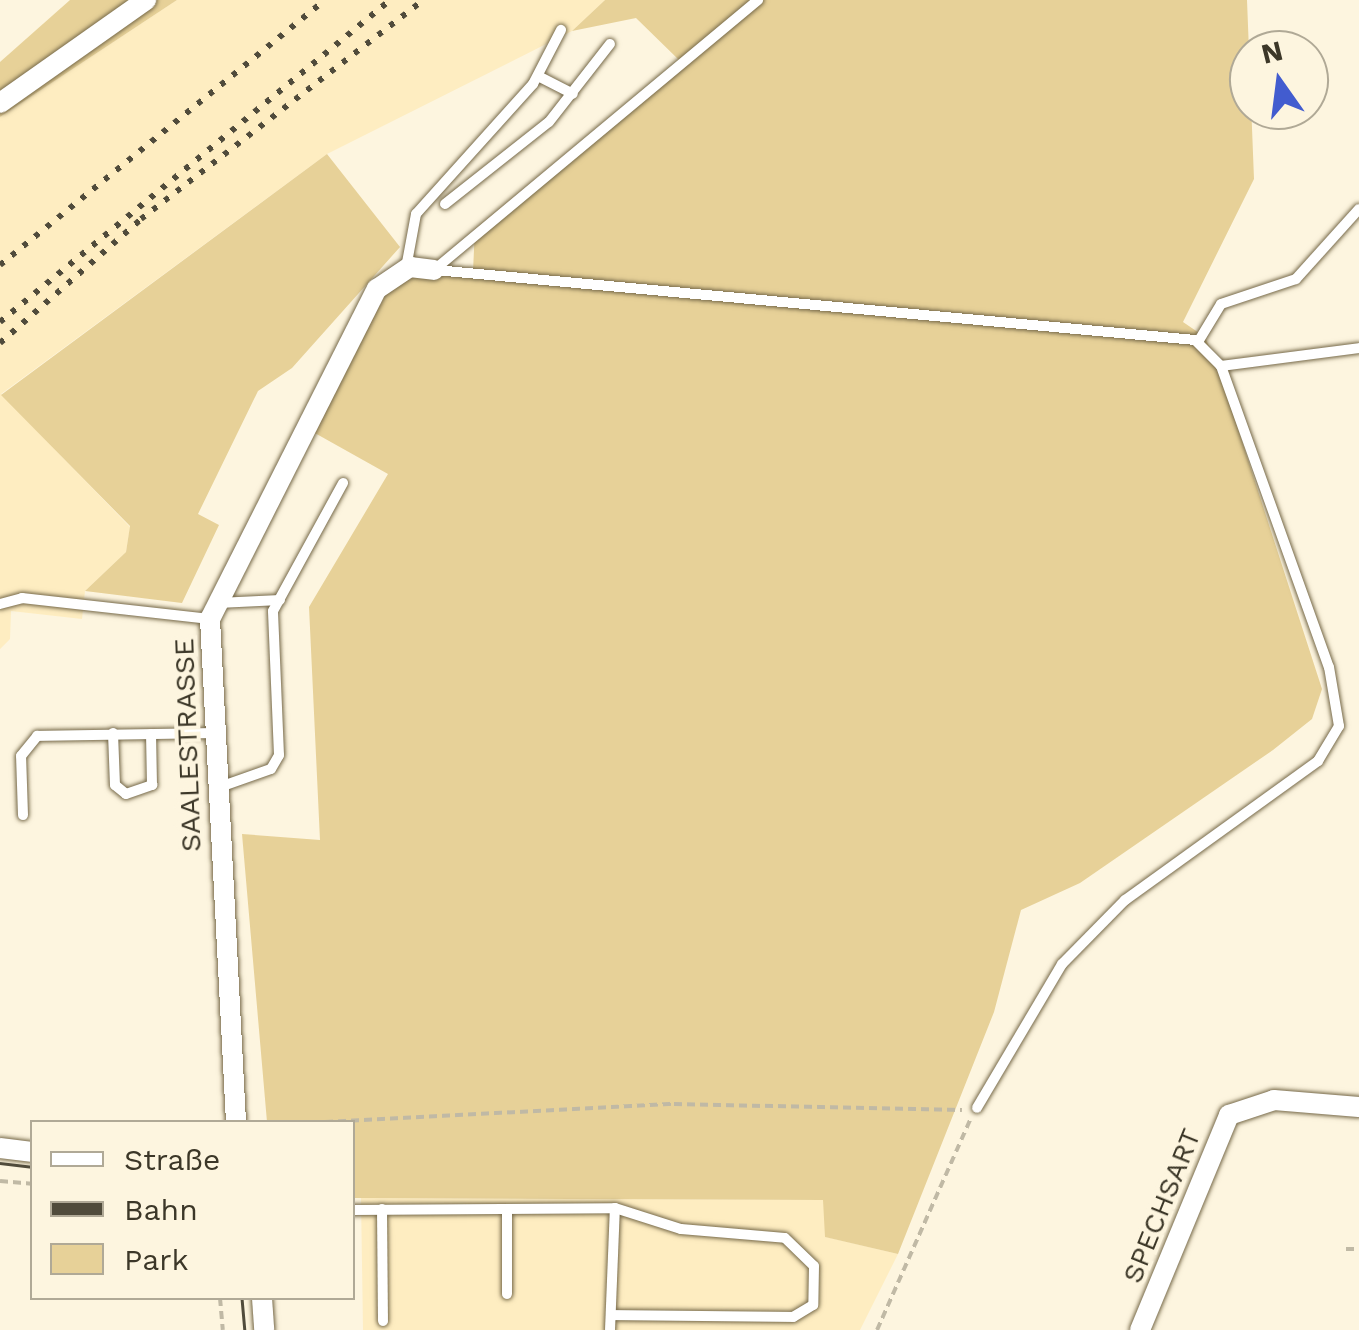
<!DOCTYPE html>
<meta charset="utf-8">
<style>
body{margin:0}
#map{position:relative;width:1359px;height:1330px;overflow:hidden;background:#fdf5df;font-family:"Work Sans",sans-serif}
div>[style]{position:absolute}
.built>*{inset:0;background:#feedc1}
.green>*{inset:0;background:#e7d198}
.path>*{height:4px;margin-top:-2px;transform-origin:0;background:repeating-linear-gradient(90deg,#c0b9a5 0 8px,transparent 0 13px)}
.roads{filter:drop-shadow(0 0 2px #766949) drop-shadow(0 0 2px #766949)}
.lane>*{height:10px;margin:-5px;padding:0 5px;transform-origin:5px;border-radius:5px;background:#fff}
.street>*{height:20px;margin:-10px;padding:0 10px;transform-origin:10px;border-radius:10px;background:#fff}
.tram>*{height:2.5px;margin:-1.25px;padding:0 1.25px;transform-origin:1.25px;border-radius:1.25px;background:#504b3b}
.rail>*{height:6px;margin-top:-3px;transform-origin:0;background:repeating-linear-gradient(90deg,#504b3b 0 5px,transparent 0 15px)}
span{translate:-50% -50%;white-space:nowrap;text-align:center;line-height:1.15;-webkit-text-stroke:8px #fdf5df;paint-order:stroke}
.street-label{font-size:28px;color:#3c3728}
.legend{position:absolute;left:30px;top:1120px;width:325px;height:180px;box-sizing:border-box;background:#fdf5df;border:2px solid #b0a996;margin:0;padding:12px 18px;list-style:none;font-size:30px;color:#3c3728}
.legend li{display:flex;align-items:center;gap:20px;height:50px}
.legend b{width:50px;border:2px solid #b0a996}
.north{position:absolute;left:1229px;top:30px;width:100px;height:100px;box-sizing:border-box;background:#fdf5df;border:2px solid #b0a996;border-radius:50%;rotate:346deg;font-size:28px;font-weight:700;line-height:40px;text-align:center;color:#3c3728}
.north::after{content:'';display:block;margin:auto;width:35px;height:45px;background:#425ccf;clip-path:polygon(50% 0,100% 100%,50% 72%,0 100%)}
</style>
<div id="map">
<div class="built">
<i style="clip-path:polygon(177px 0,605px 0,572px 31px,327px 154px,1px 394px,130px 527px,126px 552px,85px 591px,82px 619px,11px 611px,10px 639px,0 649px,0 117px)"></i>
<i style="clip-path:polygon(361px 1198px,824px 1200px,826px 1237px,898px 1254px,860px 1330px,363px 1330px)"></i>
</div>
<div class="green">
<i style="clip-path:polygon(70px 0,177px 0,0 117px,0 62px)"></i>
<i style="clip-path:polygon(605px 0,1247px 0,1254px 179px,1183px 322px,1205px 337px,1219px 370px,1322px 689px,1312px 719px,1273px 750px,1080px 883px,1021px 910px,994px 1012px,898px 1254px,825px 1237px,823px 1200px,353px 1198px,352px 1122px,267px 1122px,242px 834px,320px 840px,309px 607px,388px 474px,313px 432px,397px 273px,473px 271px,475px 229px,679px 60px,636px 18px,572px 31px)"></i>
<i style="clip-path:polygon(327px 154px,400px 247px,292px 368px,258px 391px,198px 514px,219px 525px,182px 603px,85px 591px,126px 552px,130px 526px,1px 395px)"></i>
</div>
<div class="path">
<i style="left:325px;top:1122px;width:349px;rotate:-3deg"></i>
<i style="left:674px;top:1104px;width:288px;rotate:1.2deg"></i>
<i style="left:0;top:1181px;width:32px;rotate:5deg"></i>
<i style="left:1346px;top:1249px;width:13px"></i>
<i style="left:220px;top:1298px;width:32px;rotate:85deg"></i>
<i style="left:877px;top:1330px;width:230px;rotate:-66.1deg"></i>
</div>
<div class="roads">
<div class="lane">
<i style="left:538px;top:76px;width:39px;rotate:27deg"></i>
<i style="left:445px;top:204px;width:132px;rotate:-38.3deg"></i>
<i style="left:549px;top:122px;width:99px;rotate:-52deg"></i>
<i style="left:406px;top:268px;width:55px;rotate:-79.5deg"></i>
<i style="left:416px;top:214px;width:175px;rotate:-48deg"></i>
<i style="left:533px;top:84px;width:61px;rotate:-62.6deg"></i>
<i style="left:434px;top:270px;width:422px;rotate:-39.8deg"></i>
<i style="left:435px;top:270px;width:763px;rotate:5.26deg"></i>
<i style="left:1195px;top:340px;width:37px;rotate:45deg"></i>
<i style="left:1221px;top:366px;width:320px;rotate:70.3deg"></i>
<i style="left:1329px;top:667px;width:60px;rotate:80.4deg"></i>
<i style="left:1339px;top:726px;width:41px;rotate:121deg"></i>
<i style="left:1318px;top:761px;width:238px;rotate:144.2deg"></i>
<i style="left:1125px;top:900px;width:90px;rotate:134.5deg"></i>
<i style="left:1062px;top:964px;width:167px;rotate:120.6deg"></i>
<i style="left:1198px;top:342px;width:44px;rotate:-58.8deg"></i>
<i style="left:1221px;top:304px;width:79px;rotate:-18.4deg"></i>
<i style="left:1296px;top:279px;width:94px;rotate:-48deg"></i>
<i style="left:1221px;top:366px;width:139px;rotate:-7.4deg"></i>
<i style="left:218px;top:603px;width:62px;rotate:-2.8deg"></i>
<i style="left:0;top:604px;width:23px;rotate:-15deg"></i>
<i style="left:22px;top:598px;width:189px;rotate:6.4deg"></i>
<i style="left:113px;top:733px;width:52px;rotate:87.8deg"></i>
<i style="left:115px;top:785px;width:14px;rotate:39deg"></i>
<i style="left:126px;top:794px;width:28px;rotate:-19deg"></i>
<i style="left:152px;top:785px;width:51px;rotate:-91.1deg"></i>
<i style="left:217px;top:788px;width:57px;rotate:-19.4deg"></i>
<i style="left:271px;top:769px;width:16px;rotate:-60deg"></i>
<i style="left:279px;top:755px;width:144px;rotate:-92.4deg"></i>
<i style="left:273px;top:611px;width:146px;rotate:-61.3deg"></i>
<i style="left:23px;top:815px;width:59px;rotate:-91.9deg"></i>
<i style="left:21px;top:756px;width:26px;rotate:-51deg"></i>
<i style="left:37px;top:736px;width:174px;rotate:-1deg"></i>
<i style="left:382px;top:1209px;width:112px;rotate:89.5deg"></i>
<i style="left:352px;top:1210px;width:263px;rotate:-0.4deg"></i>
<i style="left:615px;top:1208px;width:69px;rotate:17.7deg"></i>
<i style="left:681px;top:1229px;width:104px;rotate:4.9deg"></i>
<i style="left:785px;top:1238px;width:40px;rotate:44deg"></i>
<i style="left:814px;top:1266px;width:39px;rotate:91deg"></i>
<i style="left:813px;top:1305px;width:23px;rotate:149deg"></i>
<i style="left:793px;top:1317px;width:182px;rotate:-179.4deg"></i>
<i style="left:507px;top:1294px;width:85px;rotate:-90deg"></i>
<i style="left:610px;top:1330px;width:122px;rotate:-87.7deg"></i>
</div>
<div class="street">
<i style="left:0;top:103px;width:179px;rotate:-35.2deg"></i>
<i style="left:236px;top:1122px;width:504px;rotate:-92.96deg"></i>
<i style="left:210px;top:619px;width:370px;rotate:-63.2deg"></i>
<i style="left:377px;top:289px;width:40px;rotate:-34deg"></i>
<i style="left:410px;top:267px;width:24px;rotate:7deg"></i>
<i style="left:0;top:1148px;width:32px;rotate:7deg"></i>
<i style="left:262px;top:1298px;width:32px;rotate:86deg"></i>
<i style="left:1140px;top:1330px;width:233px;rotate:-67.5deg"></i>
<i style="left:1229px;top:1115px;width:47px;rotate:-18.4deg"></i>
<i style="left:1274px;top:1100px;width:85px;rotate:4.7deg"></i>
</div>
</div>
<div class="tram">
<i style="left:0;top:1163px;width:32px;rotate:7deg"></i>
<i style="left:242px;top:1298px;width:32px;rotate:85deg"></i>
</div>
<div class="rail">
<i style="left:0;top:265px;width:419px;rotate:-39.2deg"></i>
<i style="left:0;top:322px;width:506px;rotate:-39.54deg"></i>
<i style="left:0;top:343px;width:188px;rotate:-41.3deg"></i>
<i style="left:141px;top:219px;width:357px;rotate:-37.8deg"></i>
</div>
<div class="street-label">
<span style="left:188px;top:745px;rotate:-92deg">SAALESTRASSE</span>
<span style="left:1162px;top:1206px;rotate:-68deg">SPECHSART</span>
</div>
<ul class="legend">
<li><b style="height:12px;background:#fff"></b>Straße</li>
<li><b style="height:12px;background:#504b3b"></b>Bahn</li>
<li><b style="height:28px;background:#e7d198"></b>Park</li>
</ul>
<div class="north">N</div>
</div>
